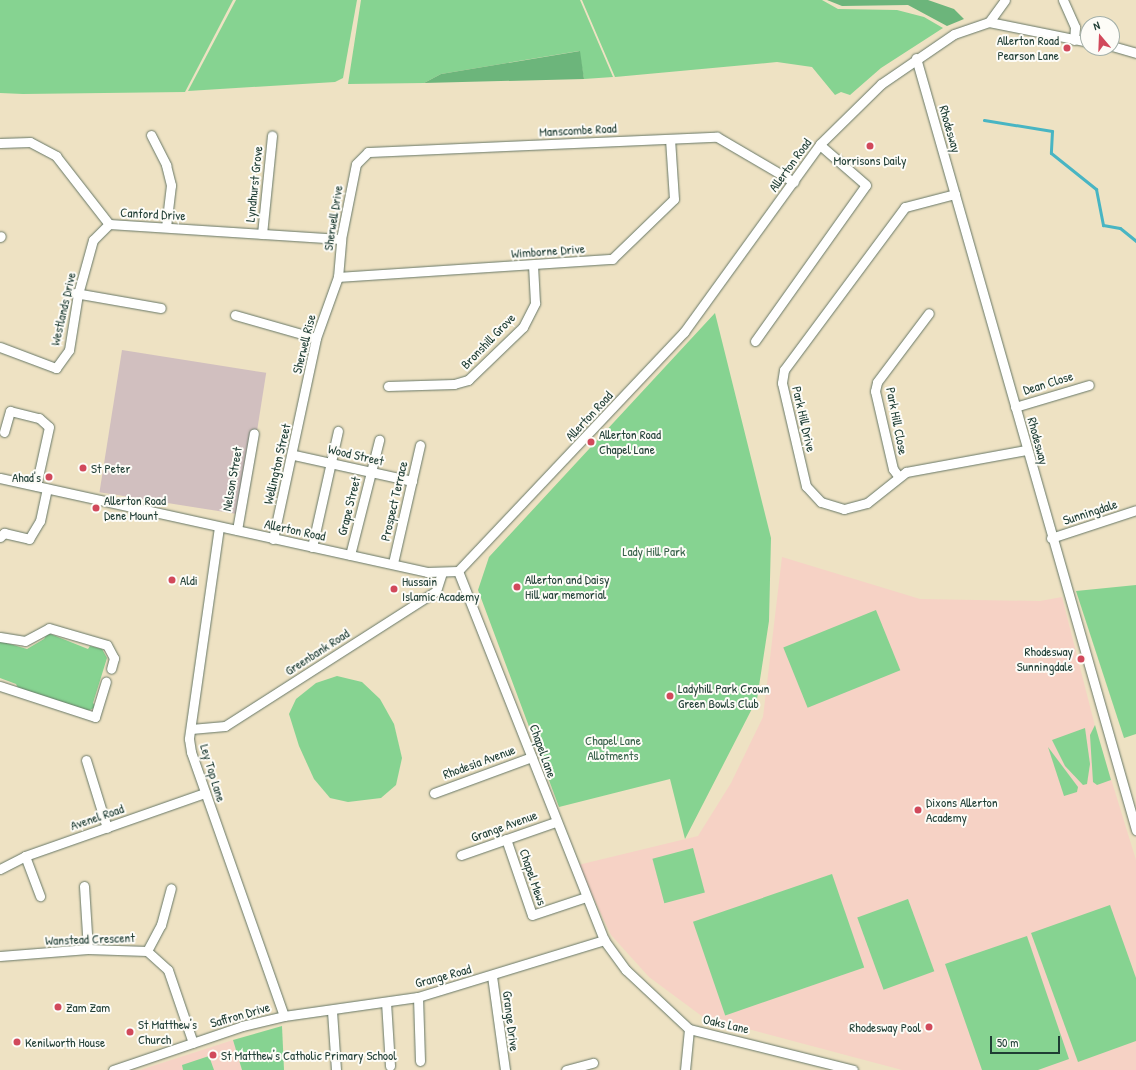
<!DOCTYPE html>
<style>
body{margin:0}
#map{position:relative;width:1136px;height:1070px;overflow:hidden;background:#eee2c3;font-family:"Patrick Hand",sans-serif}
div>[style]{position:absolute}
.built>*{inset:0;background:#f6d2c5}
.industrial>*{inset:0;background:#d1bfbf;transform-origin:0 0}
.green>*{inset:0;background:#86d391;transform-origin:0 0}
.forest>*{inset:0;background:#6cb57b}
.stream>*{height:3px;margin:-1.5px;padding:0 1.5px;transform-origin:1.5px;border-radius:1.5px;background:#48b5c3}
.roads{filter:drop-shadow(0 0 1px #677766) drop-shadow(0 0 1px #677766)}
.minor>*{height:9px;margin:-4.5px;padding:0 4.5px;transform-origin:4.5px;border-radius:4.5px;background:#fff}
.dots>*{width:11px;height:11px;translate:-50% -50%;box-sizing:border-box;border:2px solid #fdfcf7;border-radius:50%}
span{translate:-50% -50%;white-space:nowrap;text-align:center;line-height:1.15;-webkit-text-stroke:4px #fdfcf7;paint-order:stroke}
.poi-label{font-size:13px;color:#1f3d34}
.right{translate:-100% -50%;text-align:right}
.left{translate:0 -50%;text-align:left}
.street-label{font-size:13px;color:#1f3d34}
.park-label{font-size:13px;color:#39624b}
.north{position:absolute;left:1080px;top:16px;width:40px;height:40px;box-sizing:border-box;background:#fdfcf7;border:1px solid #a4b0a9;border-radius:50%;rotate:341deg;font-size:11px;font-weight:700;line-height:16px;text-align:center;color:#1f3d34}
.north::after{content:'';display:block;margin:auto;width:14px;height:18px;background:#d1495b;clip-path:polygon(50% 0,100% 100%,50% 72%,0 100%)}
.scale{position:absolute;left:990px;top:1036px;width:70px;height:18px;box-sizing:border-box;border:2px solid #1f3d34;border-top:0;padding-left:5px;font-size:12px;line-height:14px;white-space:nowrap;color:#1f3d34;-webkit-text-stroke:3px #fdfcf7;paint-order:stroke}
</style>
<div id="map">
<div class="built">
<i style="clip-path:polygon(782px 557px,920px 599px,1040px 601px,1062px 597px,1096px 730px,1136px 860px,1136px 1070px,902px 1070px,703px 1017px,649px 977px,611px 935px,578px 865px,698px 836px,731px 783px,763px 717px)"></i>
<i style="clip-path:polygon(233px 1040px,242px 1070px,140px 1070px)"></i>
</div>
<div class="industrial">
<i style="left:122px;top:350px;width:146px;height:144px;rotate:9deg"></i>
</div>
<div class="green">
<i style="clip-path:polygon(0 0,233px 0,185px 92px,23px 94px,0 93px)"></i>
<i style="clip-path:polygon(236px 0,357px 0,343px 78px,335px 82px,188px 91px)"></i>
<i style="clip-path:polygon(361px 0,580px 0,613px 77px,584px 79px,579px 51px,441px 74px,424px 83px,348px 84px)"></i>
<i style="clip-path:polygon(582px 0,822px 0,838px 9px,897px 10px,924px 17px,943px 28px,881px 68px,850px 95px,841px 92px,835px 95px,812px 67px,777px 62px,615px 77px)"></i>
<i style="clip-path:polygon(715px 313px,771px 538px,769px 621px,757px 699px,685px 839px,670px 779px,559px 807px,478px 590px,489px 557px)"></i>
<i style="clip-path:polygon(1136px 585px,1136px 734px,1124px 738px,1076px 591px)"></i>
<i style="left:876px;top:610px;width:65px;height:100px;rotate:68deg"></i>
<i style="clip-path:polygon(48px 633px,88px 649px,90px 646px,102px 649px,107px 658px,93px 703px,96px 707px,88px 711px,19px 690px,16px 684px,0 678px,0 641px,27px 649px,44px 639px)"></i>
<i style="clip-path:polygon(337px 676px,362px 682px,380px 699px,394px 724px,402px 758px,396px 785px,381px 798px,348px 802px,330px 798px,314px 779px,299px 746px,289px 714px,296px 699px,316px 683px)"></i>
<i style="clip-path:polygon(1095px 725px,1111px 780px,1097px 785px,1093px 782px,1090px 735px)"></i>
<i style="clip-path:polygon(1085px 728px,1090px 764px,1087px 784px,1083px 785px,1065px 766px,1052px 740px)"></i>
<i style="clip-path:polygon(1048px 747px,1078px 787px,1077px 792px,1064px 796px)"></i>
<i style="left:693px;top:848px;width:46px;height:42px;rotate:75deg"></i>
<i style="left:832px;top:874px;width:99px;height:147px;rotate:71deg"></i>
<i style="left:908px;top:899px;width:77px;height:54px;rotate:70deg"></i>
<i style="clip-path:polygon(1110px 905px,1136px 978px,1136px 1041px,1078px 1062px,1031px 933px)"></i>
<i style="clip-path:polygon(1027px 936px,1069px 1059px,1038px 1070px,982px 1070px,945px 964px)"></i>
<i style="clip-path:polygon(282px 1026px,284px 1070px,242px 1070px,233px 1040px)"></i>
<i style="clip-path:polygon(209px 1056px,214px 1070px,183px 1070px,182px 1065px)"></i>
</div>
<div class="forest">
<i style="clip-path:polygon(827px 0,928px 0,954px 9px,964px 19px,947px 26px,908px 5px,842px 6px)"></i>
<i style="clip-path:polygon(580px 51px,584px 79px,424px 83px,441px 74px)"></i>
</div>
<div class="stream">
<i style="left:984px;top:120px;width:69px;rotate:9.2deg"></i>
<i style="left:1052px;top:131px;width:22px;rotate:93deg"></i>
<i style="left:1051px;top:153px;width:58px;rotate:38.7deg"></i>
<i style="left:1096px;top:189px;width:37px;rotate:79deg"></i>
<i style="left:1103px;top:225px;width:17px;rotate:10deg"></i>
<i style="left:1120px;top:228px;width:21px;rotate:39deg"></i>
</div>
<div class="roads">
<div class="minor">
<i style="left:1063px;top:0;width:30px;rotate:66deg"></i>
<i style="left:1075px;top:27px;width:13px;rotate:94deg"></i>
<i style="left:989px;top:22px;width:27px;rotate:-54deg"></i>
<i style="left:1112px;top:46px;width:25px;rotate:16deg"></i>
<i style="left:916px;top:58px;width:803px;rotate:74.09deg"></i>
<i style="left:151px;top:135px;width:34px;rotate:63deg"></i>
<i style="left:166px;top:165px;width:21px;rotate:76deg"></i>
<i style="left:171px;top:185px;width:42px;rotate:96.8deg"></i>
<i style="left:0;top:143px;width:30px;rotate:-2deg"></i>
<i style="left:30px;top:142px;width:30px;rotate:28deg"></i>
<i style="left:56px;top:156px;width:86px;rotate:52.1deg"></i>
<i style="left:109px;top:224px;width:232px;rotate:3.7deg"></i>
<i style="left:955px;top:194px;width:52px;rotate:165.4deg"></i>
<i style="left:905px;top:207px;width:203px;rotate:126.6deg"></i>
<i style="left:784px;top:370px;width:13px;rotate:99deg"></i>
<i style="left:782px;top:383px;width:106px;rotate:76.9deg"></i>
<i style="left:806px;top:486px;width:22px;rotate:47deg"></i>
<i style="left:821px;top:502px;width:24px;rotate:17deg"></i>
<i style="left:844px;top:509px;width:24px;rotate:-15deg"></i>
<i style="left:867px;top:503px;width:50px;rotate:-38.5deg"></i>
<i style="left:906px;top:472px;width:122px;rotate:-10.4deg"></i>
<i style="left:262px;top:234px;width:99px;rotate:-84.2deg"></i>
<i style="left:0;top:237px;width:1px;rotate:-45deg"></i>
<i style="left:338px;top:277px;width:275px;rotate:-3.8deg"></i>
<i style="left:612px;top:259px;width:86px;rotate:-44.1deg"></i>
<i style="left:674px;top:199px;width:60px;rotate:-93.8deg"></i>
<i style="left:75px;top:293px;width:87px;rotate:9.9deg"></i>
<i style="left:235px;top:315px;width:84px;rotate:15.9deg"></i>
<i style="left:755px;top:341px;width:191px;rotate:-54.6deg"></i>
<i style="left:866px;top:185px;width:61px;rotate:-139deg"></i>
<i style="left:0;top:347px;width:60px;rotate:20.6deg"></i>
<i style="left:56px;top:368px;width:22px;rotate:-54deg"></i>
<i style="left:69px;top:350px;width:57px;rotate:-80.9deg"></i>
<i style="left:78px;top:294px;width:56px;rotate:-74.5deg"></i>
<i style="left:93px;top:240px;width:23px;rotate:-45deg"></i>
<i style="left:388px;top:386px;width:66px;rotate:-1.7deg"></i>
<i style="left:454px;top:384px;width:15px;rotate:-16deg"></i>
<i style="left:468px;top:380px;width:76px;rotate:-43.9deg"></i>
<i style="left:523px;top:327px;width:27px;rotate:-63deg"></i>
<i style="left:535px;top:303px;width:38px;rotate:-93deg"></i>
<i style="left:1015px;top:407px;width:77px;rotate:-16.6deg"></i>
<i style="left:4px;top:432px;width:22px;rotate:-74deg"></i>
<i style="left:10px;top:411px;width:30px;rotate:14deg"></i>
<i style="left:39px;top:418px;width:13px;rotate:42deg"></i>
<i style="left:49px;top:427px;width:60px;rotate:102.4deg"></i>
<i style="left:294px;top:455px;width:121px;rotate:12.4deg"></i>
<i style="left:899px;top:477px;width:10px;rotate:-127deg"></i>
<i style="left:893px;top:469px;width:80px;rotate:-103deg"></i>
<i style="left:875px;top:391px;width:9px;rotate:-77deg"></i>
<i style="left:877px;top:382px;width:86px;rotate:-53deg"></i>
<i style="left:0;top:478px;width:437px;rotate:12.4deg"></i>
<i style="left:427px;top:572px;width:31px;rotate:-2deg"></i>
<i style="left:458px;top:571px;width:329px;rotate:-46.6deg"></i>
<i style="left:684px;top:332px;width:232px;rotate:-54.1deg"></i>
<i style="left:820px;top:144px;width:86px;rotate:-44.5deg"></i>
<i style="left:881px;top:84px;width:88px;rotate:-34.4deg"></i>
<i style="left:954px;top:34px;width:37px;rotate:-19deg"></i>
<i style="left:989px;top:22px;width:101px;rotate:11.4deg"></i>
<i style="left:219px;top:527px;width:214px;rotate:98.1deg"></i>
<i style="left:189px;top:739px;width:13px;rotate:81deg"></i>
<i style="left:191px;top:752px;width:280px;rotate:70.6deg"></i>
<i style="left:237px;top:530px;width:98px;rotate:-80.1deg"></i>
<i style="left:0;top:537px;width:6px;rotate:-45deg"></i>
<i style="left:4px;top:533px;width:26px;rotate:13deg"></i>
<i style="left:29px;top:539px;width:21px;rotate:-59deg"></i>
<i style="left:40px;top:521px;width:33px;rotate:-78deg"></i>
<i style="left:1051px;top:538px;width:89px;rotate:-18.2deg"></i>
<i style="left:273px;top:539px;width:206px;rotate:-77.9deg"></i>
<i style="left:316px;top:338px;width:65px;rotate:-70.2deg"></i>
<i style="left:338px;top:277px;width:38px;rotate:-85deg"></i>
<i style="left:341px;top:239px;width:76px;rotate:-78.7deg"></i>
<i style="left:356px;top:164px;width:17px;rotate:-45deg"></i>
<i style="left:368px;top:152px;width:349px;rotate:-2.5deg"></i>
<i style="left:717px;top:137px;width:89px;rotate:30.3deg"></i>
<i style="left:312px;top:547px;width:119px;rotate:-77.4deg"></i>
<i style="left:350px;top:555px;width:119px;rotate:-75.8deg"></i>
<i style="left:393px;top:563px;width:121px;rotate:-77.1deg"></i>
<i style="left:458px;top:571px;width:397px;rotate:68.4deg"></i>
<i style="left:604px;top:940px;width:37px;rotate:54deg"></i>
<i style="left:626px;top:970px;width:86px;rotate:43.1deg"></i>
<i style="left:689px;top:1029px;width:169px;rotate:14deg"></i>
<i style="left:0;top:637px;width:25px;rotate:9deg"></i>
<i style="left:25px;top:641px;width:27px;rotate:-28deg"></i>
<i style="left:49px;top:628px;width:60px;rotate:16.3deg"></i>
<i style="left:107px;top:645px;width:15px;rotate:62deg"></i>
<i style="left:114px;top:658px;width:11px;rotate:105deg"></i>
<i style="left:0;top:686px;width:100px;rotate:18.1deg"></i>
<i style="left:95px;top:717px;width:37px;rotate:-73deg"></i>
<i style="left:191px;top:729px;width:34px;rotate:-5deg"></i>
<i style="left:225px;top:726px;width:250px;rotate:-32.6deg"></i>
<i style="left:436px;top:591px;width:19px;rotate:-72deg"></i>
<i style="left:86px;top:760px;width:71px;rotate:72.8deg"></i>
<i style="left:434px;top:793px;width:104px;rotate:-20.2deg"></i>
<i style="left:506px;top:839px;width:80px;rotate:71.1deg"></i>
<i style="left:532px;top:915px;width:57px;rotate:-18.4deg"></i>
<i style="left:461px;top:855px;width:100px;rotate:-19.3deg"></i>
<i style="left:25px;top:856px;width:43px;rotate:69.4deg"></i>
<i style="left:0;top:869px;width:28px;rotate:-27deg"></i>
<i style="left:25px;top:856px;width:191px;rotate:-19.3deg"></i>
<i style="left:84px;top:886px;width:63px;rotate:86.4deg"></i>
<i style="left:147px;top:951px;width:30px;rotate:-62deg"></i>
<i style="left:161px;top:925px;width:38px;rotate:-75deg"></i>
<i style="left:0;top:956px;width:88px;rotate:-4.5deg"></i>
<i style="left:88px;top:949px;width:59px;rotate:1.9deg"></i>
<i style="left:147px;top:951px;width:28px;rotate:42deg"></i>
<i style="left:168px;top:970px;width:77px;rotate:71.1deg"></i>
<i style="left:492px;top:976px;width:95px;rotate:82.1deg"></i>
<i style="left:418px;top:997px;width:64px;rotate:88.2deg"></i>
<i style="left:386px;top:1002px;width:64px;rotate:86.4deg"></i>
<i style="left:332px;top:1011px;width:59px;rotate:86.1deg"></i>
<i style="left:113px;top:1070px;width:136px;rotate:-18.8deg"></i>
<i style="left:242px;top:1026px;width:43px;rotate:-13.4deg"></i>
<i style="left:284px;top:1016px;width:135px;rotate:-8.1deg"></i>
<i style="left:418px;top:997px;width:195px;rotate:-17deg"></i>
<i style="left:566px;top:1070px;width:28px;rotate:-15deg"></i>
<i style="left:685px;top:1070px;width:41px;rotate:-84.4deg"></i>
</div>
</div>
<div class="dots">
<i style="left:1067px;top:48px;background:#d1495b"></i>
<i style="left:870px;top:146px;background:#d1495b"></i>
<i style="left:591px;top:442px;background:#d1495b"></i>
<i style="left:83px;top:468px;background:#d1495b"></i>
<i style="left:49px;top:477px;background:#d1495b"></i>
<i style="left:96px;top:508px;background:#d1495b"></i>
<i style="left:172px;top:580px;background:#d1495b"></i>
<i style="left:517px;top:587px;background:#d1495b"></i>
<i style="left:394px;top:589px;background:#d1495b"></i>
<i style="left:1081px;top:659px;background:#d1495b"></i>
<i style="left:670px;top:696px;background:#d1495b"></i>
<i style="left:918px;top:810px;background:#d1495b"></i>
<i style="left:58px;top:1007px;background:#d1495b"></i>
<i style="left:929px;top:1027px;background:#d1495b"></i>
<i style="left:130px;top:1032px;background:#d1495b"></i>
<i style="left:17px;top:1042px;background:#d1495b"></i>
<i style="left:213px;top:1055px;background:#d1495b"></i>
</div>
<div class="poi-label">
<span class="right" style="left:1059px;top:48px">Allerton Road<br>Pearson Lane</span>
<span style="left:870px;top:160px">Morrisons Daily</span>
<span class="left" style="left:599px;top:442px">Allerton Road<br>Chapel Lane</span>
<span class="left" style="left:91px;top:468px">St Peter</span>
<span class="right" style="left:41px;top:477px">Ahad's</span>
<span class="left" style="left:104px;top:508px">Allerton Road<br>Dene Mount</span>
<span class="left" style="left:180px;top:580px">Aldi</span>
<span class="left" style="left:525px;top:587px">Allerton and Daisy<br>Hill war memorial</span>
<span class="left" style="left:402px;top:589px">Hussain<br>Islamic Academy</span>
<span class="right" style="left:1073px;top:659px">Rhodesway<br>Sunningdale</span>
<span class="left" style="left:678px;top:696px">Ladyhill Park Crown<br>Green Bowls Club</span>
<span class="left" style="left:926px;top:810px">Dixons Allerton<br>Academy</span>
<span class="left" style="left:66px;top:1007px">Zam Zam</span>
<span class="left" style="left:138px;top:1032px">St Matthew's<br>Church</span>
<span class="right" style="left:921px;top:1027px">Rhodesway Pool</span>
<span class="left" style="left:25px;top:1042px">Kenilworth House</span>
<span class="left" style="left:221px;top:1055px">St Matthew's Catholic Primary School</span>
</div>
<div class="street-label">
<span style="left:950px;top:129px;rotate:74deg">Rhodesway</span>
<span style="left:578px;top:130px;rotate:-3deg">Manscombe Road</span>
<span style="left:790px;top:165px;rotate:-54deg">Allerton Road</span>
<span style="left:254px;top:184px;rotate:-84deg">Lyndhurst Grove</span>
<span style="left:153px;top:214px;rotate:3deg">Canford Drive</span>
<span style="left:333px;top:218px;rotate:-81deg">Sherwell Drive</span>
<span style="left:548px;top:251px;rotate:-4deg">Wimborne Drive</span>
<span style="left:63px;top:309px;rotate:-77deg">Westlands Drive</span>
<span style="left:488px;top:341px;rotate:-46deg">Bronshill Grove</span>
<span style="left:304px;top:344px;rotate:-76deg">Sherwell Rise</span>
<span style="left:1048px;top:383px;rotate:-17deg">Dean Close</span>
<span style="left:589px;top:416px;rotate:-47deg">Allerton Road</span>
<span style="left:804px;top:419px;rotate:77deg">Park Hill Drive</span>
<span style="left:897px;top:421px;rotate:79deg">Park Hill Close</span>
<span style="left:1038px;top:441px;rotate:75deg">Rhodesway</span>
<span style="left:356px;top:455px;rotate:13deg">Wood Street</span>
<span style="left:277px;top:464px;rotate:-77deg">Wellington Street</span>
<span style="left:232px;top:479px;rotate:-80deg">Nelson Street</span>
<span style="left:394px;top:501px;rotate:-77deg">Prospect Terrace</span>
<span style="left:349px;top:506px;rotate:-76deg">Grape Street</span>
<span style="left:1090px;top:512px;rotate:-18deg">Sunningdale</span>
<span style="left:295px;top:530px;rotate:12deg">Allerton Road</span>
<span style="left:317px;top:652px;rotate:-33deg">Greenbank Road</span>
<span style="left:543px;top:751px;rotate:70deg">Chapel Lane</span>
<span style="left:479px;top:762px;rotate:-20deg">Rhodesia Avenue</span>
<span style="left:213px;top:773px;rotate:73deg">Ley Top Lane</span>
<span style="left:97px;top:817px;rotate:-19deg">Avenel Road</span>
<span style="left:504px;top:826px;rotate:-20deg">Grange Avenue</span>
<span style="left:533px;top:877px;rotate:71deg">Chapel Mews</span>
<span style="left:90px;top:939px;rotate:-2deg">Wanstead Crescent</span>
<span style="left:443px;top:976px;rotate:-15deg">Grange Road</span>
<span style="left:240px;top:1015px;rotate:-16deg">Saffron Drive</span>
<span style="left:511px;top:1021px;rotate:83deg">Grange Drive</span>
<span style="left:726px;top:1024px;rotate:13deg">Oaks Lane</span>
</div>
<div class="park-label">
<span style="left:654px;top:551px">Lady Hill Park</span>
<span style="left:613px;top:748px">Chapel Lane<br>Allotments</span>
</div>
<div class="north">N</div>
<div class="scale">50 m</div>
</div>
